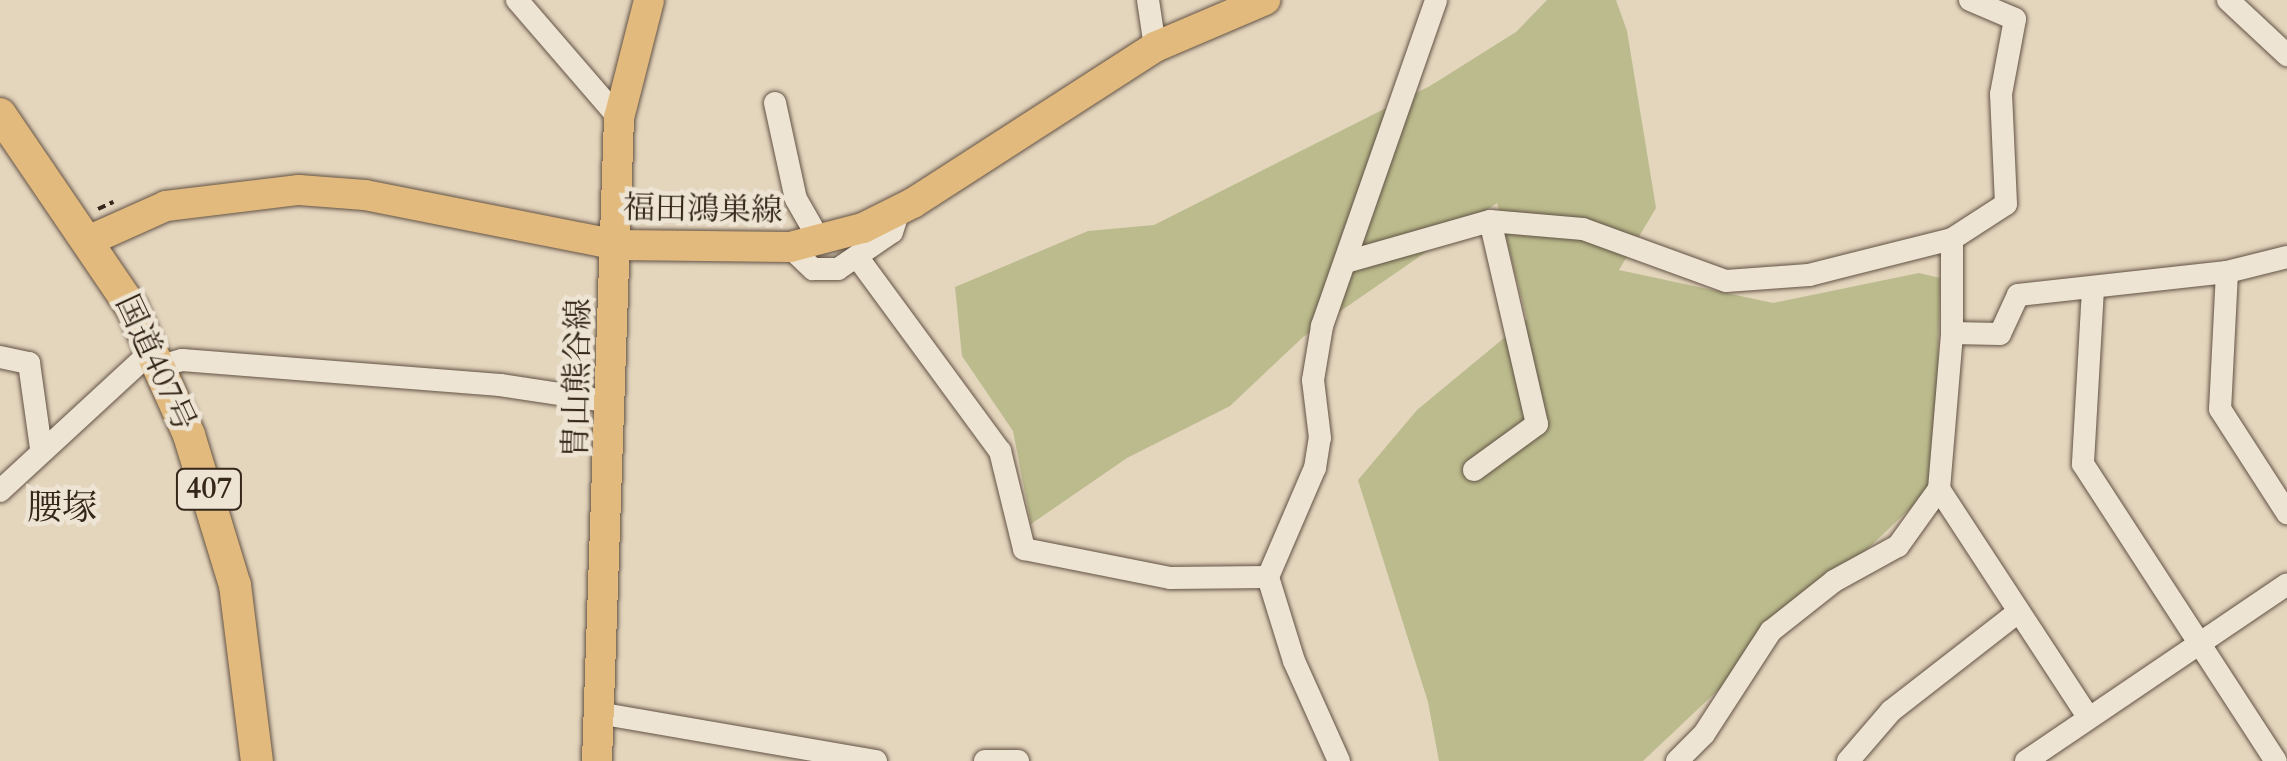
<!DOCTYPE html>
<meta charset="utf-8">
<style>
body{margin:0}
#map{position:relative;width:2287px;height:761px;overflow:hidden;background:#e4d5bd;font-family:Cardo,"Noto Serif JP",serif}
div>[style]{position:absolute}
.green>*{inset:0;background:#bbbb8d}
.path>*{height:4px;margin-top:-2px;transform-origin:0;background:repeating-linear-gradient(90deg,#36271b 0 8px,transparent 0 13px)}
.roads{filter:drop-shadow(0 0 2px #625244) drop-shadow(0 0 2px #625244)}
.minor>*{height:22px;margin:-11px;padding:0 11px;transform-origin:11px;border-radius:11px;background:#ede4d4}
.major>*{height:30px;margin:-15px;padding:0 15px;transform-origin:15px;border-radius:15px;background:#e2ba7e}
.highway>*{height:32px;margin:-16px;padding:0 16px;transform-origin:16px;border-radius:16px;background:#e2ba7e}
span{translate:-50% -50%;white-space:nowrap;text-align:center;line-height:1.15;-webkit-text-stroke:9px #ede4d4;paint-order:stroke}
.shield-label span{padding:2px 8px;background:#ede4d4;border:2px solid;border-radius:8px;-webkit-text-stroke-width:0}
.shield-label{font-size:30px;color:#36271b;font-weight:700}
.street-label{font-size:32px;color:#36271b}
.neighbourhood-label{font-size:35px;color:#36271b}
</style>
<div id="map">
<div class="green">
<i style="clip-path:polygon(1547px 0,1616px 0,1627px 31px,1656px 208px,1619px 270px,1773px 303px,1919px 273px,1940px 278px,1935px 485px,1643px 761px,1439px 761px,1428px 702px,1358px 480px,1417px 410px,1527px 319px,1497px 203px,1303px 337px,1230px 406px,1127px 458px,1031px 524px,1013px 431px,962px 356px,955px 287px,1088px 231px,1154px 225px,1430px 86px,1516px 32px)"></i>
</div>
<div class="path">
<i style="left:98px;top:209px;width:17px;rotate:-25deg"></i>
</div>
<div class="roads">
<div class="minor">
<i style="left:517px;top:0;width:156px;rotate:49.2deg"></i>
<i style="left:1148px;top:0;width:48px;rotate:81.5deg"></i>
<i style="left:2228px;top:0;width:81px;rotate:43deg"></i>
<i style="left:775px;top:103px;width:98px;rotate:77.7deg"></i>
<i style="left:796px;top:199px;width:48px;rotate:60.3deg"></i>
<i style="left:790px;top:247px;width:32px;rotate:44deg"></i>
<i style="left:813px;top:269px;width:25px"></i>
<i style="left:838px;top:269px;width:65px;rotate:-34.4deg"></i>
<i style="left:892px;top:232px;width:23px;rotate:-72deg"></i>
<i style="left:858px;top:258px;width:240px;rotate:53.7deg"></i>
<i style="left:1000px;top:451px;width:101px;rotate:76.2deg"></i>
<i style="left:1024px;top:549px;width:149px;rotate:11.2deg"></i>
<i style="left:1170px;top:578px;width:98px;rotate:-0.6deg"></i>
<i style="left:1346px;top:262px;width:150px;rotate:-15.9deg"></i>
<i style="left:1490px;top:221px;width:93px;rotate:4.9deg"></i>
<i style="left:1583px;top:229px;width:152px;rotate:20deg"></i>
<i style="left:1726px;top:281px;width:83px;rotate:-4.1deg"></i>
<i style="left:1809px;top:275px;width:147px;rotate:-14.1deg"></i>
<i style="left:2227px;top:272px;width:137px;rotate:92.9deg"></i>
<i style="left:2220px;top:409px;width:124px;rotate:57.2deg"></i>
<i style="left:2093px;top:289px;width:175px;rotate:93.3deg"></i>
<i style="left:2083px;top:464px;width:354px;rotate:57deg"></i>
<i style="left:1952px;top:333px;width:48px;rotate:1.2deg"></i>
<i style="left:2000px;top:334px;width:43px;rotate:-65.2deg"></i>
<i style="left:2018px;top:295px;width:210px;rotate:-6.3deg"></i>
<i style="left:2227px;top:272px;width:62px;rotate:-14deg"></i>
<i style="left:0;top:357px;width:30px;rotate:12deg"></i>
<i style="left:29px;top:363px;width:86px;rotate:82deg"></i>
<i style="left:161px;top:366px;width:22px;rotate:-16deg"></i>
<i style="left:182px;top:360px;width:319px;rotate:4.5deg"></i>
<i style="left:500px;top:385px;width:114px;rotate:8.6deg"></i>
<i style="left:1474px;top:470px;width:78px;rotate:-36.1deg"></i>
<i style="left:1537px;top:424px;width:208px;rotate:-103deg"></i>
<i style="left:1939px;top:489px;width:270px;rotate:56.8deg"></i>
<i style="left:0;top:491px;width:209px;rotate:-42.7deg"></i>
<i style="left:604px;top:714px;width:276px;rotate:9.8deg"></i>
<i style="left:985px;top:761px;width:33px"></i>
<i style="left:1339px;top:761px;width:110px;rotate:-114.2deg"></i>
<i style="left:1294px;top:661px;width:88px;rotate:-107.2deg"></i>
<i style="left:1268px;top:577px;width:119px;rotate:-66.7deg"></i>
<i style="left:1315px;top:468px;width:30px;rotate:-81deg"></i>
<i style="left:1320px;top:438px;width:58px;rotate:-96.9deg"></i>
<i style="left:1313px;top:380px;width:55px;rotate:-80.5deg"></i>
<i style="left:1322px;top:326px;width:345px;rotate:-70.7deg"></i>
<i style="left:1677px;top:761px;width:38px;rotate:-45deg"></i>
<i style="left:1704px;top:734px;width:123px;rotate:-57deg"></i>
<i style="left:1771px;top:631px;width:80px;rotate:-38.4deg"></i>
<i style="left:1834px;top:581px;width:73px;rotate:-28.7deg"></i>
<i style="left:1898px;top:546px;width:70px;rotate:-54.3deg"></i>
<i style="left:1939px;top:489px;width:157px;rotate:-85.2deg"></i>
<i style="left:1952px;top:333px;width:94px;rotate:-90deg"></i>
<i style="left:1952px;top:239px;width:64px;rotate:-32.9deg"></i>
<i style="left:2006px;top:204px;width:110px;rotate:-92.6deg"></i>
<i style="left:2001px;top:94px;width:76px;rotate:-79.4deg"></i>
<i style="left:2015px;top:19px;width:49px;rotate:-157.1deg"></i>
<i style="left:1848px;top:761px;width:66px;rotate:-49.3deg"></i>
<i style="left:1891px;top:711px;width:161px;rotate:-37.9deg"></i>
<i style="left:2026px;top:761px;width:315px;rotate:-34.1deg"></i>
</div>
<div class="major">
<i style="left:90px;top:240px;width:83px;rotate:-24.1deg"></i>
<i style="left:166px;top:206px;width:134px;rotate:-6.9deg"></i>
<i style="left:299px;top:190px;width:66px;rotate:4.3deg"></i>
<i style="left:365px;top:195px;width:257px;rotate:11.2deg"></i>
<i style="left:617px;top:245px;width:173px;rotate:0.7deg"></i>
<i style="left:790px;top:247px;width:75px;rotate:-14.6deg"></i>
<i style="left:863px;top:228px;width:56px;rotate:-26.6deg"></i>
<i style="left:913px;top:203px;width:288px;rotate:-32.8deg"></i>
<i style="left:1155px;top:47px;width:120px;rotate:-23.1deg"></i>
<i style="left:597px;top:761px;width:643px;rotate:-88.04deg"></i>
<i style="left:619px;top:118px;width:122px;rotate:-75.7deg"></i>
</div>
<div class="highway">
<i style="left:0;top:114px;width:235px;rotate:55.8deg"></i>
<i style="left:132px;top:308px;width:139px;rotate:65.8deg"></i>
<i style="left:189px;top:435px;width:157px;rotate:73deg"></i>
<i style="left:235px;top:585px;width:177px;rotate:82.9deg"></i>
</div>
</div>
<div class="shield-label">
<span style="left:209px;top:489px">407</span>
</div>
<div class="street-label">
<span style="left:703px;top:210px;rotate:1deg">福田鴻巣線</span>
<span style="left:155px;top:363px;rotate:65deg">国道407号</span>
<span style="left:578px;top:378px;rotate:-89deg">胄山熊谷線</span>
</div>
<div class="neighbourhood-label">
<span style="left:62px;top:508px">腰塚</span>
</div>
</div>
